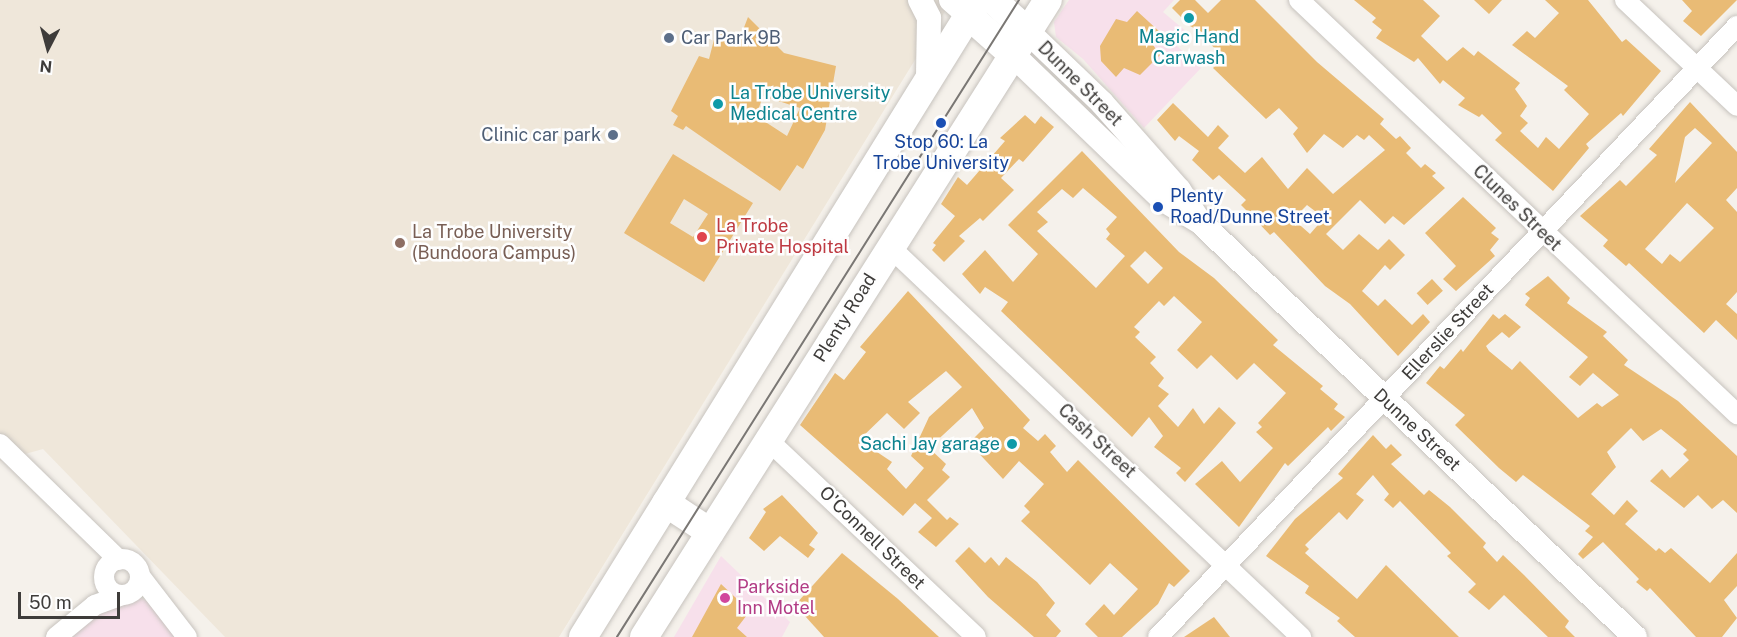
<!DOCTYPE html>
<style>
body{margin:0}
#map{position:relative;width:1737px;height:637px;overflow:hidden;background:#f5f1eb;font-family:"Public Sans",sans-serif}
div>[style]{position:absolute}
.commercial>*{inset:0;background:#f7e0eb}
.built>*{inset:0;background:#efe7da}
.building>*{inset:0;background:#e9bb75;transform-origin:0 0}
.roads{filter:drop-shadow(0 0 2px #c7c3be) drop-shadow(0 0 2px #c7c3be)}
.minor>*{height:20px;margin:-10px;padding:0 10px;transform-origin:10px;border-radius:10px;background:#fff}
.minor>.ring{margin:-10px;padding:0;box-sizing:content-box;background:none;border:20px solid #fff;border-radius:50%}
.major>*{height:24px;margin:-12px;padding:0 12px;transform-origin:12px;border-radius:12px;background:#fff}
.highway>*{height:28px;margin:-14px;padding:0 14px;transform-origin:14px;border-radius:14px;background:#fff}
.tram>*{height:1.5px;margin:-0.75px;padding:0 0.75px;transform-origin:0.75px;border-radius:0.75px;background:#7a7774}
.dots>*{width:16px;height:16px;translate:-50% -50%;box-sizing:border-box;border:3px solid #fefefe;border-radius:50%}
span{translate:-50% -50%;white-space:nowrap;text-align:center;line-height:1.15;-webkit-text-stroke:5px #fefefe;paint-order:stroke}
.service-label{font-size:18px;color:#4e5e75}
.left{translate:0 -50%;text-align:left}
.right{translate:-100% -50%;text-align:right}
.culture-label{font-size:18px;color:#0d838f}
.street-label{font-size:18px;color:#3e3c3a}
.transit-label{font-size:18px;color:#164399}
.health-label{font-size:18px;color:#be3a42}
.education-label{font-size:18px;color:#785e54}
.hotel-label{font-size:18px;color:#b23c85}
.north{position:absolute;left:18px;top:18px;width:60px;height:60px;-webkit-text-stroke:4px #fefefe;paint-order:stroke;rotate:186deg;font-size:16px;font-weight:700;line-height:24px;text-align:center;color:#3e3c3a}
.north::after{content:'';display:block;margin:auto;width:21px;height:27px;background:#3e3c3a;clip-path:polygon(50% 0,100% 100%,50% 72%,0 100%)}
.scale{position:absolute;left:18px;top:592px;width:102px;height:27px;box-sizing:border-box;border:3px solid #3e3c3a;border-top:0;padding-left:8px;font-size:18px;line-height:21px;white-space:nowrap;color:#3e3c3a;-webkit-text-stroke:4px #fefefe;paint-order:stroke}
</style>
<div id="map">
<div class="commercial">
<i style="clip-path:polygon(1069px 0,1174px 0,1163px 12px,1188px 33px,1177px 46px,1201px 68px,1144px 128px,1083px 59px,1056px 37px,1054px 22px)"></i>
<i style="clip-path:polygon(721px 556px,790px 622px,782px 637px,674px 637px)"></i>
<i style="clip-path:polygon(130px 593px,166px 610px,187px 637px,56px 637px)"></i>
</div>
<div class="built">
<i style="clip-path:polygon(0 0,952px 0,559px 637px,225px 637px,43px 449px,0 461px)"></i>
</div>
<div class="building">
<i style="clip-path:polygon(evenodd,1180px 0,1195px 0,1208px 13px,1221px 0,1255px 0,1317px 62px,1384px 119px,1380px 124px,1396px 139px,1400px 136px,1411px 148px,1406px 153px,1421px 168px,1425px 164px,1436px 173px,1432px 176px,1445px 188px,1404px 225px,1393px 216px,1385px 224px,1360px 200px,1326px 234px,1343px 250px,1359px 234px,1378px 250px,1389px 239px,1405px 255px,1390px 270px,1385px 265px,1362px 291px,1378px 306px,1385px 299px,1412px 325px,1423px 314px,1430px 322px,1398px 356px,1350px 304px,1325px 286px,1274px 232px,1270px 235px,1249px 213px,1241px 205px,1246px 200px,1219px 175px,1213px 180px,1192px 160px,1199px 151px,1179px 136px,1175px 141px,1157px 120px,1173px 103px,1208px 137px,1218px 125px,1229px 136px,1218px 148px,1245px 173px,1262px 157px,1288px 189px,1307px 168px,1333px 194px,1385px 150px,1369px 135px,1364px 140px,1357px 135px,1343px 148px,1324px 134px,1307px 153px,1293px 134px,1298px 128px,1279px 108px,1266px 119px,1213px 68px,1224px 57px,1205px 39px,1208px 35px,1190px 26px,1172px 8px,1180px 0,1307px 205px,1324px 218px,1310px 234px,1293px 219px,1307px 205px)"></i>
<i style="clip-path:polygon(1354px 0,1423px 0,1440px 16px,1421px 36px,1447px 61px,1463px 47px,1474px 56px,1478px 51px,1520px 83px,1515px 89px,1527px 106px,1520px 116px,1528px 123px,1520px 131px,1538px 148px,1546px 137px,1559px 149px,1589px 114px,1564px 90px,1568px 86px,1512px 45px,1527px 31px,1535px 38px,1559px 13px,1545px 0,1588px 0,1622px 42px,1626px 39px,1661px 71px,1623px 116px,1621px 113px,1586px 144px,1589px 148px,1553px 191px,1495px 140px,1502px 133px,1482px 114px,1479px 117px,1458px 105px,1465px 98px,1443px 80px,1440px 84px,1418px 58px,1414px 62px,1376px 38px,1382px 30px,1372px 22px,1376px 18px)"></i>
<i style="clip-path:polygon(1474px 0,1502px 0,1489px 14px)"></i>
<i style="clip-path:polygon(1682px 0,1737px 0,1701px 36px,1683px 21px,1692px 11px)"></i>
<i style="clip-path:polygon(1137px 11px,1161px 33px,1151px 42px,1160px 55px,1140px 75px,1124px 68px,1116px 77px,1101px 61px,1100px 46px,1116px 19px,1127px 22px)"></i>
<i style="clip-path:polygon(evenodd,748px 17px,784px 53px,836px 66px,825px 130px,803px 169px,797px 165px,780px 191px,686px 126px,683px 130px,673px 125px,678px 116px,671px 111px,699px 56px,709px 59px,716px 32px,740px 38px,748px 17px,763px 96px,800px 108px,787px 136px,756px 116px,763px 96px)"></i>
<i style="clip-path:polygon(evenodd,1690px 102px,1737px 152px,1737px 188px,1726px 200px,1737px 212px,1737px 292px,1726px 304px,1737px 314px,1737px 340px,1716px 320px,1704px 333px,1629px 263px,1626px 266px,1603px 246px,1608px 240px,1580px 216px,1620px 180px,1626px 186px,1657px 155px,1649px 149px,1690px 102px,1695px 128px,1712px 143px,1675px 183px,1685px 137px,1695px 128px,1690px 102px,1687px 203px,1714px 228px,1680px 262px,1670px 254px,1662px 264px,1645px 249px,1687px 203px)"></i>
<i style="clip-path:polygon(1025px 115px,1035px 124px,1041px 116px,1054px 127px,1023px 162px,1019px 159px,1001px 178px,1014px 190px,983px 221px,980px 218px,959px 236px,965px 241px,944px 262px,932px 250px,936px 245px,933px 243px,955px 216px,941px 204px,958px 177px,967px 185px,1005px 141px,1000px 138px)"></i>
<i style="clip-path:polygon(evenodd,1082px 151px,1179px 252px,1214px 278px,1278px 340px,1273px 345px,1323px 386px,1320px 389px,1338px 404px,1334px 409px,1345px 417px,1331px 431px,1328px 427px,1288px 466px,1285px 463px,1239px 527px,1195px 484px,1222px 461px,1240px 482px,1273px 448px,1256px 432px,1262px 427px,1258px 423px,1286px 393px,1254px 363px,1237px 380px,1211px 355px,1197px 369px,1177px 350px,1202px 322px,1174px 296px,1164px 306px,1159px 301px,1134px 327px,1140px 332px,1135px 337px,1156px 357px,1150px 363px,1164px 378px,1158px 386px,1169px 394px,1158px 406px,1178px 427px,1193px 408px,1204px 424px,1219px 407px,1236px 423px,1185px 482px,1176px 473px,1181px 468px,1154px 447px,1163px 436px,1149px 417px,1132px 437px,1001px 311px,1008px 302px,985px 287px,980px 294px,962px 274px,985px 250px,1013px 282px,1038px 254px,1008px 225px,1082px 151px,1083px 188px,1117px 217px,1106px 229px,1110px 234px,1106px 239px,1125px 256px,1096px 288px,1037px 231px,1048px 222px,1037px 212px,1062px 189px,1073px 198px,1083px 188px,1082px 151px,1145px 251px,1163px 268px,1148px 284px,1130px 266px,1145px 251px)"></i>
<i style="clip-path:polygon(evenodd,673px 154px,753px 203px,704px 282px,624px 233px,673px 154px,684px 199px,708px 214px,693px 237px,670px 223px,684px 199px)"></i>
<i style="clip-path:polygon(1463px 197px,1496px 228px,1491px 233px,1499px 239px,1490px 250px,1495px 256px,1456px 291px,1443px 279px,1456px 266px,1425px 233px)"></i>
<i style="clip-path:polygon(1548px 276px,1570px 298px,1567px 303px,1607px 332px,1603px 336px,1628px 360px,1624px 365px,1678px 401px,1737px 456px,1737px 513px,1723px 500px,1712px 509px,1698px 495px,1684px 508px,1650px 481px,1662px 469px,1670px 478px,1689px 460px,1683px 454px,1687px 450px,1661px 429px,1643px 441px,1631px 428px,1607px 452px,1616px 467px,1591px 494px,1614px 515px,1627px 500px,1638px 511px,1625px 524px,1656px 551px,1659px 548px,1665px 553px,1671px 548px,1710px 583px,1737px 553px,1737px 586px,1724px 600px,1737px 618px,1722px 637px,1696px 637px,1650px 588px,1647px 591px,1636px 582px,1639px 579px,1603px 542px,1583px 559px,1578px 554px,1593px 537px,1585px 531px,1590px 526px,1523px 475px,1516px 482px,1499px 468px,1455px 425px,1465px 415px,1426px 383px,1440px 366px,1444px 369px,1461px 349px,1463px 352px,1493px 314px,1499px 319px,1505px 314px,1521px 327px,1509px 338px,1502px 332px,1486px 346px,1489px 351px,1512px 370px,1520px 361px,1578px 418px,1597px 403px,1602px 407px,1619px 395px,1593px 373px,1580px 386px,1569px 377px,1588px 357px,1525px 305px,1530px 298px,1525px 294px)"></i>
<i style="left:1432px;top:279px;width:16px;height:21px;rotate:47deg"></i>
<i style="clip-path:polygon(evenodd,908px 291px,1030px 420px,1023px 428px,1038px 441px,1045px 434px,1056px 446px,1050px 452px,1067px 472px,1078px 460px,1190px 571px,1174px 587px,1169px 583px,1158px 604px,1122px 637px,1098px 637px,1085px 624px,1104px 604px,1114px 615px,1138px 589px,1110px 563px,1090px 585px,1021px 521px,1030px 512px,1024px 506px,1044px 484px,1019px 461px,1003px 479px,969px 443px,984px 428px,972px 408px,929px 448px,946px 464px,942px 470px,950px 477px,927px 500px,947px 520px,950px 517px,959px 524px,936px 547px,918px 532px,932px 518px,915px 503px,903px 516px,800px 425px,835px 373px,844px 380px,866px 352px,860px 347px,908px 291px,946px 371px,962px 387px,929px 417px,911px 456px,924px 468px,906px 489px,887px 469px,892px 462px,859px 440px,887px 413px,904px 429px,920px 413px,908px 402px,946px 371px)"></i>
<i style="clip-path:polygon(1373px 435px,1386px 449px,1391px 444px,1402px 455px,1391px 464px,1424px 495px,1429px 490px,1450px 507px,1486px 543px,1483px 547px,1497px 562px,1503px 555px,1524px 575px,1569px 621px,1565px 627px,1575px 637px,1548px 637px,1504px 595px,1489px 610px,1468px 592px,1476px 584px,1447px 556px,1451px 553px,1400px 501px,1393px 508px,1384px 500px,1389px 494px,1373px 475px,1356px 494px,1364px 500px,1347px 520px,1339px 512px,1305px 545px,1309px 549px,1305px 553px,1357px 599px,1386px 565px,1459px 637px,1355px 637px,1337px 621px,1340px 618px,1305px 593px,1309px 586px,1266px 556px,1295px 519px,1343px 478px,1338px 474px)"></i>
<i style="clip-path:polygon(782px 495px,818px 533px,809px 545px,815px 549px,808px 558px,780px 536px,764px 551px,749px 538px,766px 512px,763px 509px)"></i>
<i style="clip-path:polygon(969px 547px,985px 563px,991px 557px,999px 566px,1006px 557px,1037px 582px,1055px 603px,1046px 615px,1061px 631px,1056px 637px,1034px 637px,988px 597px,955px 561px)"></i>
<i style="clip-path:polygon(842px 553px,898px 599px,939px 637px,824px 637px,795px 605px)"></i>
<i style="clip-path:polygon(721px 584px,750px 611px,737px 628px,747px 637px,692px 637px)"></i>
<i style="clip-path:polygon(1214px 617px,1230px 637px,1184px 637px)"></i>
</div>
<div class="roads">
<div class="minor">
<i style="left:1299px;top:0;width:603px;rotate:43.39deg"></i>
<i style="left:1625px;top:0;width:154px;rotate:43.4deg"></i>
<i style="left:890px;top:247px;width:567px;rotate:43.5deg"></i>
<i style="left:768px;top:440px;width:286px;rotate:43.4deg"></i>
<i style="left:0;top:444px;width:166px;rotate:44.3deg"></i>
<i class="ring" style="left:104px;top:559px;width:16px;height:16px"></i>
<i style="left:140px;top:576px;width:77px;rotate:52.4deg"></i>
<i style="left:56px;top:637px;width:50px;rotate:-39.4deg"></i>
<i style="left:95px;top:605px;width:29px;rotate:-20deg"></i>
<i style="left:1158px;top:637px;width:842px;rotate:-46.54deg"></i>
</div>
<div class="major">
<i style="left:920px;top:0;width:20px;rotate:63deg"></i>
<i style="left:929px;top:18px;width:60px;rotate:91deg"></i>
<i style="left:951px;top:0;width:23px;rotate:41deg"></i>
<i style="left:1026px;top:30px;width:105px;rotate:43.8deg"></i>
<i style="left:1102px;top:103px;width:116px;rotate:48.5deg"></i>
<i style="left:1179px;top:190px;width:33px;rotate:57deg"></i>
<i style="left:1011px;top:53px;width:210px;rotate:44deg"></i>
<i style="left:1162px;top:199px;width:44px;rotate:31.2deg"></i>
<i style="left:1200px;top:222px;width:601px;rotate:43.65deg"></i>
</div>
<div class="highway">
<i style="left:993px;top:0;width:45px;rotate:42.3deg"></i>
<i style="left:968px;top:15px;width:57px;rotate:41.5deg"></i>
<i style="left:666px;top:503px;width:53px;rotate:33.4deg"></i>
<i style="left:583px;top:637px;width:750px;rotate:-58.2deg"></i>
<i style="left:644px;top:637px;width:754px;rotate:-57.62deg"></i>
</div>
</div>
<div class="tram">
<i style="left:617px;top:637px;width:753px;rotate:-57.74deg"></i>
</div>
<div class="dots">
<i style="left:1189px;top:18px;background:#0f9aa8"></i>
<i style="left:669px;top:38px;background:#5c6f8a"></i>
<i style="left:718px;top:104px;background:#0f9aa8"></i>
<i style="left:941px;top:123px;background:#1a4fb4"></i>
<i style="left:613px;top:135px;background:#5c6f8a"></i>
<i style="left:1158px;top:207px;background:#1a4fb4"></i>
<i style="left:702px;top:237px;background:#e0444e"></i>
<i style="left:400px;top:243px;background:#8d6e63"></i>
<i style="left:1012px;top:444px;background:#0f9aa8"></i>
<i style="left:725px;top:598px;background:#d1479c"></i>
</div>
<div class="service-label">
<span class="left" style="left:681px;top:38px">Car Park 9B</span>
<span class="right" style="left:601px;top:135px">Clinic car park</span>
</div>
<div class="culture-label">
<span style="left:1189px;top:48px">Magic Hand<br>Carwash</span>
<span class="left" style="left:730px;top:104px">La Trobe University<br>Medical Centre</span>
<span class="right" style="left:1000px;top:444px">Sachi Jay garage</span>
</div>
<div class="street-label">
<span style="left:1080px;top:84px;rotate:45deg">Dunne Street</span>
<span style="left:1517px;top:208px;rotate:44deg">Clunes Street</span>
<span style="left:845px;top:318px;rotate:-58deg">Plenty Road</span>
<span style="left:1448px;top:332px;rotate:-47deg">Ellerslie Street</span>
<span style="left:1417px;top:430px;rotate:43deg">Dunne Street</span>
<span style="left:1097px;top:441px;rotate:43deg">Cash Street</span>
<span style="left:872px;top:538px;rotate:44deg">O'Connell Street</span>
</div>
<div class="transit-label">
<span style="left:941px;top:153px">Stop 60: La<br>Trobe University</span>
<span class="left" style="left:1170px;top:207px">Plenty<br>Road/Dunne Street</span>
</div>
<div class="health-label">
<span class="left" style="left:716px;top:237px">La Trobe<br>Private Hospital</span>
</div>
<div class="education-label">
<span class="left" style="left:412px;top:243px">La Trobe University<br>(Bundoora Campus)</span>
</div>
<div class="hotel-label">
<span class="left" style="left:737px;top:598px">Parkside<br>Inn Motel</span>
</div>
<div class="north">N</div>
<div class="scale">50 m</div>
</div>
